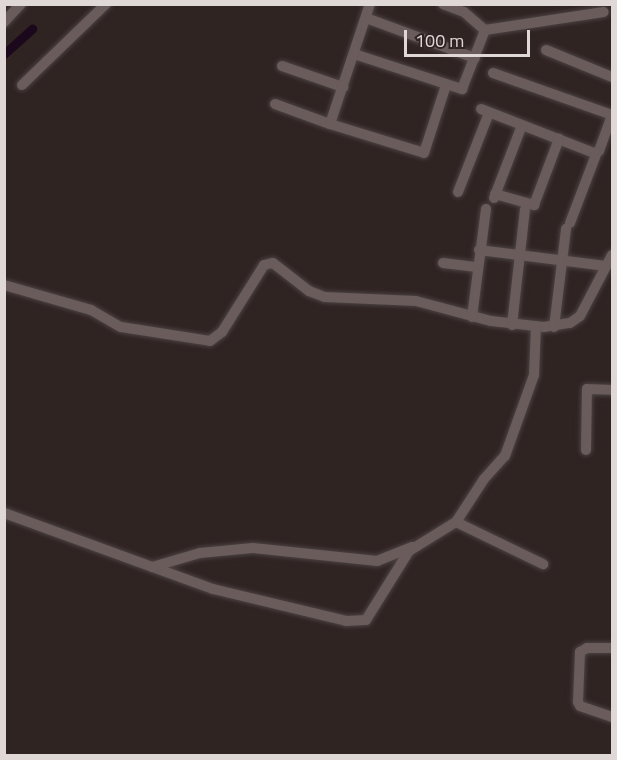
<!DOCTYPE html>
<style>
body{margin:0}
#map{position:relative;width:617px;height:760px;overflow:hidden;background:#302423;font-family:"Titillium Web",sans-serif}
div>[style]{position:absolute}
.canal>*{height:9px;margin:-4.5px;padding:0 4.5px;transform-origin:4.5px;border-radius:4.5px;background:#1b081c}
.roads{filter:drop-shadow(0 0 2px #4b4242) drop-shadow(0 0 2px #4b4242)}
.minor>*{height:10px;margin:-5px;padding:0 5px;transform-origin:5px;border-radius:5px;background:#695c5b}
span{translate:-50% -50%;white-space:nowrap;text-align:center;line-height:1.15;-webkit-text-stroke:6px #302423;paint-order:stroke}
.frame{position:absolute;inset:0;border:6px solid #e0d8d7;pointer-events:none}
.scale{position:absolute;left:404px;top:30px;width:126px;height:27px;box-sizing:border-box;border:3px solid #e0d8d7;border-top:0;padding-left:8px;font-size:18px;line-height:21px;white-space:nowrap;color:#e0d8d7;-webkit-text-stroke:4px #302423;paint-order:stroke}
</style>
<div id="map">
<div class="canal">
<i style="left:4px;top:54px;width:38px;rotate:-42deg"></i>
</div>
<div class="roads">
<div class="minor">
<i style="left:443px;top:4px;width:22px;rotate:21deg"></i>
<i style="left:464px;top:12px;width:28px;rotate:41deg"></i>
<i style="left:485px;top:30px;width:120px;rotate:-8.6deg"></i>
<i style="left:366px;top:18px;width:116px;rotate:20.2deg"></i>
<i style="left:4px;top:22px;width:25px;rotate:-47deg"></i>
<i style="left:546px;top:50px;width:71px;rotate:22.2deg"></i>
<i style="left:354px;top:54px;width:114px;rotate:18deg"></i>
<i style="left:462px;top:89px;width:63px;rotate:-68.7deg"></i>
<i style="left:282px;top:66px;width:65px;rotate:19deg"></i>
<i style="left:493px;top:73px;width:126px;rotate:19.4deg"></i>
<i style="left:22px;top:85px;width:117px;rotate:-44deg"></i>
<i style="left:275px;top:104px;width:59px;rotate:20deg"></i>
<i style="left:330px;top:124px;width:126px;rotate:-71.6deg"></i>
<i style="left:481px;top:109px;width:121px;rotate:21.3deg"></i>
<i style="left:594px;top:153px;width:5px;rotate:-22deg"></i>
<i style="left:599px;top:151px;width:38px;rotate:-70deg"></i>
<i style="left:330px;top:124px;width:98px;rotate:17.1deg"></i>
<i style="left:424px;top:153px;width:71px;rotate:-72.1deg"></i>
<i style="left:458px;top:192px;width:85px;rotate:-68.6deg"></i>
<i style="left:495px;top:194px;width:41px;rotate:15.8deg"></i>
<i style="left:534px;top:205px;width:71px;rotate:-69.3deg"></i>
<i style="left:494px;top:198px;width:78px;rotate:-69deg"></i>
<i style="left:570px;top:223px;width:76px;rotate:-69.2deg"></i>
<i style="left:479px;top:250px;width:128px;rotate:7.2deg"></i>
<i style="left:443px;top:263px;width:34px;rotate:7deg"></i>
<i style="left:4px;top:285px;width:91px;rotate:16deg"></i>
<i style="left:91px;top:310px;width:34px;rotate:30deg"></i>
<i style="left:121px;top:327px;width:90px;rotate:8.9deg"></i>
<i style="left:210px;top:341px;width:15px;rotate:-37deg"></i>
<i style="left:222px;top:332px;width:79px;rotate:-57.9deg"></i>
<i style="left:264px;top:265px;width:9px;rotate:-13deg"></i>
<i style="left:273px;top:263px;width:46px;rotate:37.9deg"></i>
<i style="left:309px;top:291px;width:17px;rotate:21deg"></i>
<i style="left:325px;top:297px;width:91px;rotate:2.5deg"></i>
<i style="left:416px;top:301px;width:78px;rotate:14.9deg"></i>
<i style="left:491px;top:321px;width:53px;rotate:6.5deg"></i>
<i style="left:544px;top:327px;width:26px;rotate:-9deg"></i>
<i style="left:570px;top:323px;width:12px;rotate:-35deg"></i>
<i style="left:580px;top:316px;width:69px;rotate:-62.3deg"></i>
<i style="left:472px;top:317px;width:109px;rotate:-82.6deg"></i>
<i style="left:512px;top:325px;width:116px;rotate:-83.6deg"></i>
<i style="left:554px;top:327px;width:99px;rotate:-83deg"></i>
<i style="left:586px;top:450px;width:61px;rotate:-89.1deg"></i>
<i style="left:587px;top:389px;width:25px;rotate:2deg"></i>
<i style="left:4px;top:513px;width:222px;rotate:20deg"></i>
<i style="left:213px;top:589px;width:137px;rotate:13.5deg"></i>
<i style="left:346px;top:621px;width:20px;rotate:-3deg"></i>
<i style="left:366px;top:620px;width:81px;rotate:-58.1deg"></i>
<i style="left:409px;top:551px;width:55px;rotate:-31.7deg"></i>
<i style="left:456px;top:522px;width:51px;rotate:-56.9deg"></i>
<i style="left:484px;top:479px;width:31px;rotate:-48deg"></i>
<i style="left:505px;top:456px;width:86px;rotate:-70.3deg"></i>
<i style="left:534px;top:375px;width:49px;rotate:-87.7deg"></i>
<i style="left:456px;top:522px;width:97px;rotate:25.8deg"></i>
<i style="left:152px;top:567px;width:50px;rotate:-16.3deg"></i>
<i style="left:200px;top:553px;width:53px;rotate:-5.4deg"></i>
<i style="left:253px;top:548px;width:125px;rotate:6deg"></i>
<i style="left:377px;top:561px;width:38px;rotate:-22deg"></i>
<i style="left:612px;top:648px;width:25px;rotate:180deg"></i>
<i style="left:587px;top:648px;width:8px;rotate:150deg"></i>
<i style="left:580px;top:652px;width:50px;rotate:92.3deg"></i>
<i style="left:578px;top:702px;width:4px;rotate:63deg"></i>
<i style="left:580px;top:706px;width:34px;rotate:19deg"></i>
</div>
</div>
<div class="frame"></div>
<div class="scale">100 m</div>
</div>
